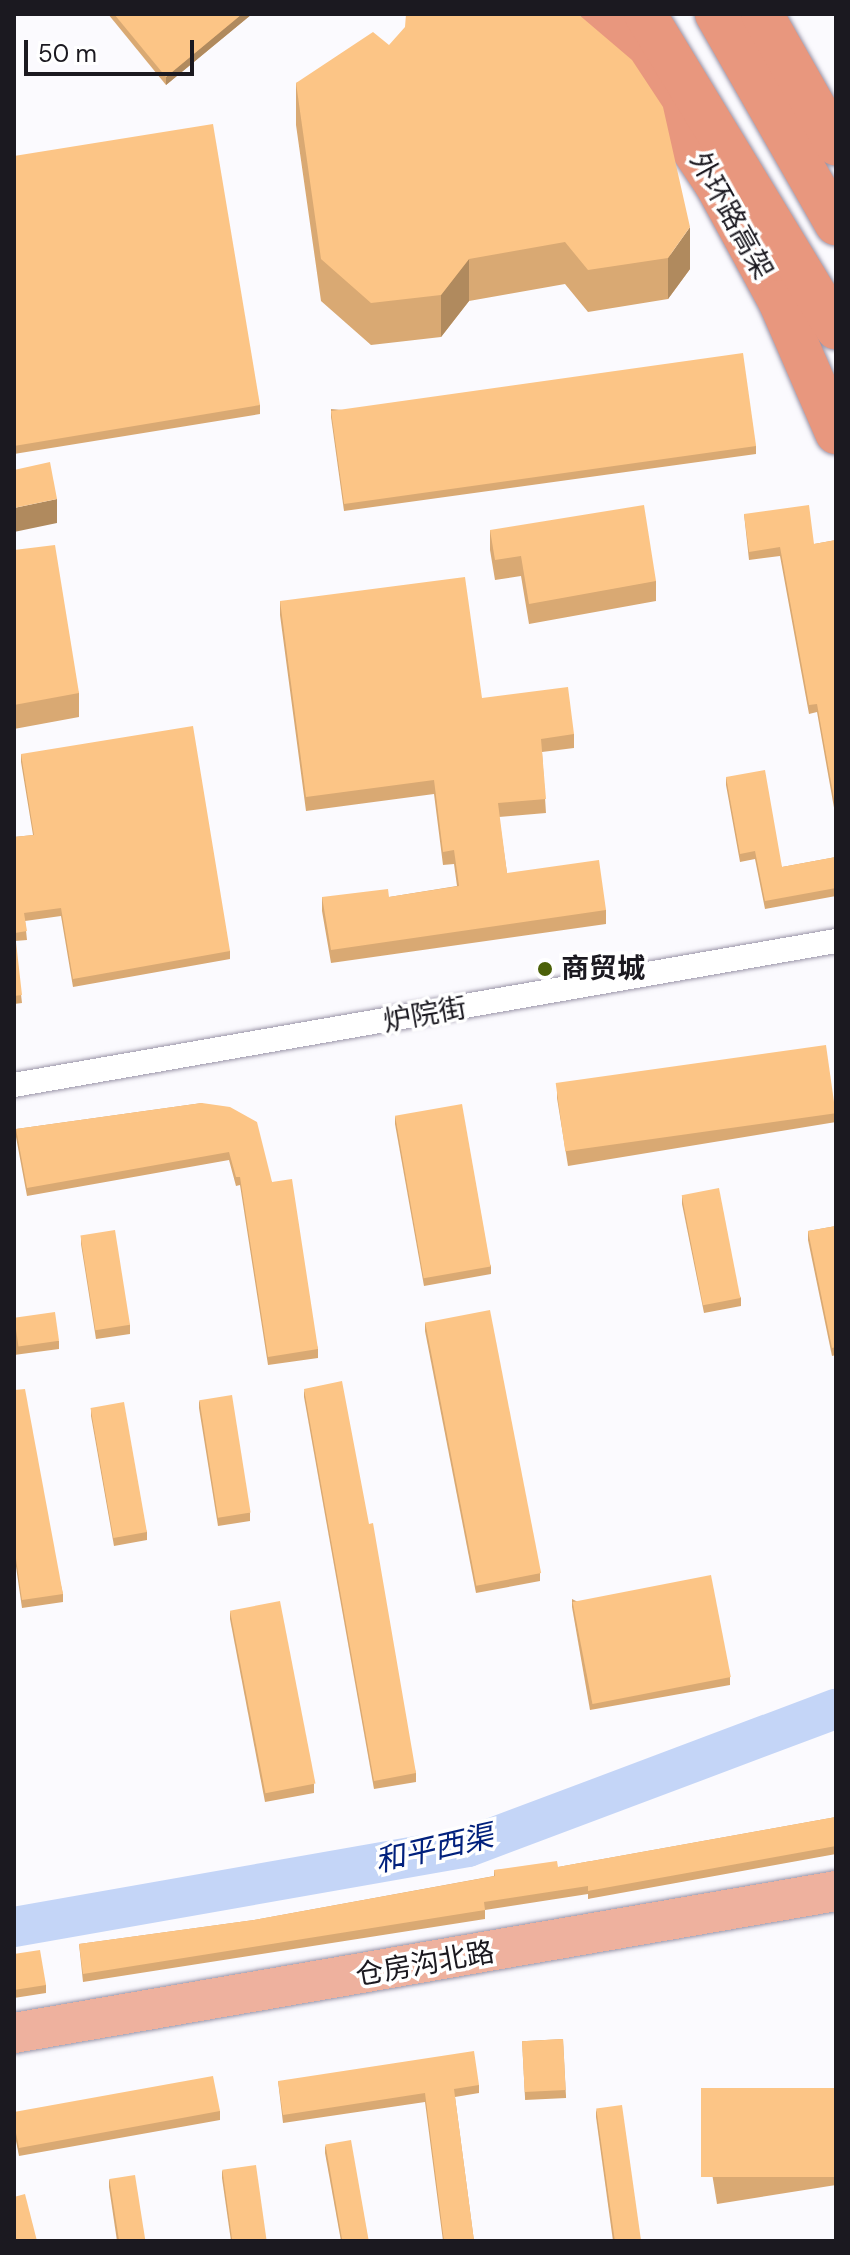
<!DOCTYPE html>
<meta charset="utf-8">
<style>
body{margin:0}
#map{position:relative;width:850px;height:2255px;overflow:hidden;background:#fbfafe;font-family:"DM Sans","Noto Sans SC",sans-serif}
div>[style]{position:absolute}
.river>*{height:40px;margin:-20px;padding:0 20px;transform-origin:20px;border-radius:20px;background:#c4d5f7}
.roads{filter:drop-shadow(0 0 2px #9b95a8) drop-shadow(0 0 2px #9b95a8)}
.minor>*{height:24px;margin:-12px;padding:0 12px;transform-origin:12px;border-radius:12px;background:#fff}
.primary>*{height:40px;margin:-20px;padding:0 20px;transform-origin:20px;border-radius:20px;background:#eeb19e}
.trunk>*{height:42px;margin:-21px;padding:0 21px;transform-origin:21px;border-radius:21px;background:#e8977e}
.wall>*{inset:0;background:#d9a973;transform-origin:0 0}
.shaded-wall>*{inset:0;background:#b08a5e}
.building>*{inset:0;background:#fcc586;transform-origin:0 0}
.dots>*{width:22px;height:22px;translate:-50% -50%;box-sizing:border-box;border:4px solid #fff;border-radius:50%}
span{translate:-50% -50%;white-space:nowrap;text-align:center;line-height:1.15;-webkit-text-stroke:7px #fff;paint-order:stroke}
.street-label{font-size:28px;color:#1b1920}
.poi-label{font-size:28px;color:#1b1920;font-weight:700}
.left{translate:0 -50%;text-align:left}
.water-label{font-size:30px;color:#02217d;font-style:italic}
.frame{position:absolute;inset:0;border:16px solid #1b1920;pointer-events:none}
.scale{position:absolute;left:24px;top:40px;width:170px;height:36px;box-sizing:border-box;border:4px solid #1b1920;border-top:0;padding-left:10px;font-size:24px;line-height:28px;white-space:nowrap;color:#1b1920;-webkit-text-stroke:6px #fff;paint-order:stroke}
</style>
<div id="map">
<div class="river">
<i style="left:14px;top:1927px;width:461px;rotate:-10deg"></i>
<i style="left:468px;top:1847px;width:393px;rotate:-20.6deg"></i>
</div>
<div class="roads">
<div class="minor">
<i style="left:14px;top:1085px;width:835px;rotate:-9.94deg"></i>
</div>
<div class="primary">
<i style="left:14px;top:2033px;width:834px;rotate:-9.8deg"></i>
</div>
<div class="trunk">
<i style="left:602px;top:14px;width:206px;rotate:56.3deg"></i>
<i style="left:716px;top:185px;width:132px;rotate:61.5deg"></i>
<i style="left:779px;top:301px;width:144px;rotate:66.6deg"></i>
<i style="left:645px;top:14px;width:368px;rotate:58.7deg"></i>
<i style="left:716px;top:14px;width:242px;rotate:60.3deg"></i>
<i style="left:762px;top:14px;width:150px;rotate:60.4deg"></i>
</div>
</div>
<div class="wall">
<i style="clip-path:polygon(108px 14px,252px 14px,166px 85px)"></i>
<i style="clip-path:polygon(389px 45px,690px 269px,668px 299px,588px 312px,565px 284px,469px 301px,441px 337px,371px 345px,321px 301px,296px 125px,296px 83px)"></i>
<i style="clip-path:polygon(14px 156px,260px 405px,260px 414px,14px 454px)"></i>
<i style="clip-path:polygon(331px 409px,756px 446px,756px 454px,344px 511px,331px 417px)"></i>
<i style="clip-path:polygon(744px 514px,814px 544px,836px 540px,836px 819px,817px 712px,809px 714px,780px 556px,749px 560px)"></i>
<i style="clip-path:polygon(490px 530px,656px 581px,656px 601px,529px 624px,521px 576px,495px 580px,490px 550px)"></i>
<i style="clip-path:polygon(14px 550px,79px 693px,79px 717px,14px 729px)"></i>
<i style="clip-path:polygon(280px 601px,482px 698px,574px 734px,574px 748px,542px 752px,546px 813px,499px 817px,507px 873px,606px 910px,606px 924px,331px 963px,322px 911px,322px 897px,389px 897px,457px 886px,454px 864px,443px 865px,434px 794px,306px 811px,280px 615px)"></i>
<i style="clip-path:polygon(21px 754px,230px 951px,230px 959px,73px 987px,61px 916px,25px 921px,27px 940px,15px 941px,22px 1003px,14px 1004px,14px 837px,33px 835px,21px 762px)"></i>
<i style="clip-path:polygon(726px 777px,782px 867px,836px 857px,836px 896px,765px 909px,755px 859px,740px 862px,726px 785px)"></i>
<i style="clip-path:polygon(557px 1090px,836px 1107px,836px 1122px,568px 1166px,557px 1098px)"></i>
<i style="clip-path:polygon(202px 1103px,272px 1182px,318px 1349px,318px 1358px,268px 1365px,240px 1185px,236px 1186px,229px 1160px,27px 1196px,16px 1137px,16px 1129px)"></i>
<i style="clip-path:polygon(395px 1116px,491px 1266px,491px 1274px,424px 1286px,395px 1124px)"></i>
<i style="clip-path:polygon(682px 1196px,741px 1298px,741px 1306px,704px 1313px,682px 1204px)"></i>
<i style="clip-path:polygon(836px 1226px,836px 1355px,832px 1356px,808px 1240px,808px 1231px)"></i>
<i style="clip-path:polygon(81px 1236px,130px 1325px,130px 1334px,96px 1339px,81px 1244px)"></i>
<i style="clip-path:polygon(14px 1318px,59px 1341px,59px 1349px,14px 1355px)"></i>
<i style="clip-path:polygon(425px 1322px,540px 1573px,540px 1581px,476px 1593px,425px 1331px)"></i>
<i style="clip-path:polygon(304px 1389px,416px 1773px,416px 1782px,374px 1789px,304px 1397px)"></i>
<i style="clip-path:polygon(14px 1390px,63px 1594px,63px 1602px,22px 1608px,14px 1553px)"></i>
<i style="clip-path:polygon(199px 1400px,250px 1513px,250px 1521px,218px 1526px,199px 1408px)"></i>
<i style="clip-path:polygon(91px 1408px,147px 1532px,147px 1540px,114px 1546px,91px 1416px)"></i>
<i style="clip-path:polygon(572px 1599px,730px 1677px,730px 1685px,590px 1710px,572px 1607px)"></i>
<i style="clip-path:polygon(230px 1611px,314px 1784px,314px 1793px,265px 1802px,230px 1619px)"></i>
<i style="clip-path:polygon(836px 1817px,836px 1854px,588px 1899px,588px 1894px,485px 1910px,485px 1919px,83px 1982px,79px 1944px,254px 1920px,494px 1876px,494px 1870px,558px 1867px)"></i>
<i style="clip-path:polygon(14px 1954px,46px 1985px,46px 1993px,14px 1998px)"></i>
<i style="left:563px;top:2039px;width:59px;height:41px;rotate:87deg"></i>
<i style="clip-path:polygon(278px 2081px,479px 2085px,479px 2093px,455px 2097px,474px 2241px,443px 2241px,425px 2102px,283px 2123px)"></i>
<i style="clip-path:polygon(836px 2088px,836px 2185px,717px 2204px,703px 2118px,703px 2110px)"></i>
<i style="clip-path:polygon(596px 2109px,641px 2241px,613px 2241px,596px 2117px)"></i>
<i style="clip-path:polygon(220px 2111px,220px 2120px,19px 2156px,14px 2131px,14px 2112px)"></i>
<i style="clip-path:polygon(325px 2145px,369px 2241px,341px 2241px,325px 2153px)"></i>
<i style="clip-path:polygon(222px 2170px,267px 2241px,231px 2241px,222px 2178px)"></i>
<i style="clip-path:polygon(109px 2179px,145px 2241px,117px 2241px,109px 2187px)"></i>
</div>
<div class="shaded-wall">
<i style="clip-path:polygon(242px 14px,252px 14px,166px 85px,166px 77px)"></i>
<i style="clip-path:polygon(690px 227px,690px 269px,668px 299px,668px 258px)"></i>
<i style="clip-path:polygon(469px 259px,469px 301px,441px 337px,441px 295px)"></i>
<i style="clip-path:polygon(57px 499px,57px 523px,14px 532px,14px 508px)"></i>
</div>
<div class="building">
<i style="clip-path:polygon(114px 14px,242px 14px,166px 77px)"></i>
<i style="clip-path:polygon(406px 14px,578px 14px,632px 60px,663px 107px,690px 227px,668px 258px,588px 270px,565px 242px,469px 259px,441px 295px,371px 303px,321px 259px,296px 83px,373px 32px,389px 45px,405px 27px)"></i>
<i style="clip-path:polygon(213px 124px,260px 405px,14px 446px,14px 156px)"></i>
<i style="left:743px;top:353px;width:94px;height:416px;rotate:82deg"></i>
<i style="clip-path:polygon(50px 462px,57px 499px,14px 508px,14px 470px)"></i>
<i style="clip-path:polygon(644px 505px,656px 581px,529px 604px,521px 556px,495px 560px,490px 530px)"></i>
<i style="clip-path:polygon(809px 505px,814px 544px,836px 540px,836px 810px,817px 704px,809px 705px,780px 547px,749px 552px,744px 514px)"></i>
<i style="clip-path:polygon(55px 545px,79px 693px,14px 705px,14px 550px)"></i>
<i style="clip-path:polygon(465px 577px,482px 698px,568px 687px,574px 734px,541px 739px,546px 799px,498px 803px,507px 873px,599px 860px,606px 910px,331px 950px,322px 897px,388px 889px,389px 897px,459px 886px,454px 850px,443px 852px,434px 780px,306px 797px,280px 601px)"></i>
<i style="clip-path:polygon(193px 726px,230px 951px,73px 979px,61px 908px,24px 913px,27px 931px,15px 933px,22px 995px,14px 996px,14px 837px,34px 835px,21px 754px)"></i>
<i style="clip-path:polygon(765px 770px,782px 867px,836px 857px,836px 888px,765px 901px,755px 851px,740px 854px,726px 777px)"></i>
<i style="left:826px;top:1045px;width:69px;height:273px;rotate:82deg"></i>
<i style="clip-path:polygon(202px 1103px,230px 1107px,257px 1122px,272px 1182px,292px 1179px,318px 1349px,268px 1357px,240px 1177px,236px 1177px,229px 1152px,27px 1188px,16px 1129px)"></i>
<i style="left:462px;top:1104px;width:165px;height:68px;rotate:80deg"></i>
<i style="left:719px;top:1188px;width:112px;height:38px;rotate:79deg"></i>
<i style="clip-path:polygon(836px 1226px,836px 1347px,832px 1348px,808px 1231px)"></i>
<i style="left:115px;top:1230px;width:96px;height:35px;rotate:81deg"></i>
<i style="left:490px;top:1310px;width:268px;height:66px;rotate:79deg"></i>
<i style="left:55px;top:1312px;width:29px;height:41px;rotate:82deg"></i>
<i style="clip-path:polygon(342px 1381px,369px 1524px,373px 1523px,416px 1773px,374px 1781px,304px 1389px)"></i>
<i style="clip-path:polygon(25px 1389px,63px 1594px,22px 1600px,14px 1545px,14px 1390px)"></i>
<i style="left:232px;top:1395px;width:119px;height:33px;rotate:81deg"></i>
<i style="left:124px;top:1402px;width:132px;height:34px;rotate:80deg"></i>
<i style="left:711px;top:1575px;width:104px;height:141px;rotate:79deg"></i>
<i style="left:280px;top:1601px;width:186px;height:51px;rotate:79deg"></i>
<i style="clip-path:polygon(836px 1817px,836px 1846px,588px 1891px,588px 1886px,484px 1902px,485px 1910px,83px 1974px,79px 1944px,254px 1920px,495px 1876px,494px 1870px,557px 1861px,558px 1867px)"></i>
<i style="clip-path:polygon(40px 1950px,46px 1985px,14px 1990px,14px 1954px)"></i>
<i style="left:563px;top:2039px;width:51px;height:41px;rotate:87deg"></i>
<i style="clip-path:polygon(474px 2051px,479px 2085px,454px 2089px,474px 2241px,444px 2241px,425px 2093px,283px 2115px,278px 2081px)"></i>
<i style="clip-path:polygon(213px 2076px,220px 2111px,19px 2148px,14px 2123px,14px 2112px)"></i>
<i style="left:836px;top:2088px;width:89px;height:135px;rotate:90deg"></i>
<i style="left:622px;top:2105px;width:137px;height:26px;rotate:82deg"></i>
<i style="left:351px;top:2140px;width:103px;height:26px;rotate:80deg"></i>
<i style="left:256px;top:2165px;width:77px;height:34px;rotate:82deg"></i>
<i style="left:135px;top:2175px;width:67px;height:26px;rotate:81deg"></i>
<i style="clip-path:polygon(25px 2194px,37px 2241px,14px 2241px,14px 2197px)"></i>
</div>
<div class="dots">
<i style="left:545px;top:969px;background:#4b6008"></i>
</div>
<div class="street-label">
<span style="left:731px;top:216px;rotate:61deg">外环路高架</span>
<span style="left:425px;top:1015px;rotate:-10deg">炉院街</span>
<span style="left:425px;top:1964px;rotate:-10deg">仓房沟北路</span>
</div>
<div class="poi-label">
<span class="left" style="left:561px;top:969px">商贸城</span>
</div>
<div class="water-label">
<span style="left:434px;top:1849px;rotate:-13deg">和平西渠</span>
</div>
<div class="frame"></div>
<div class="scale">50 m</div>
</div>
